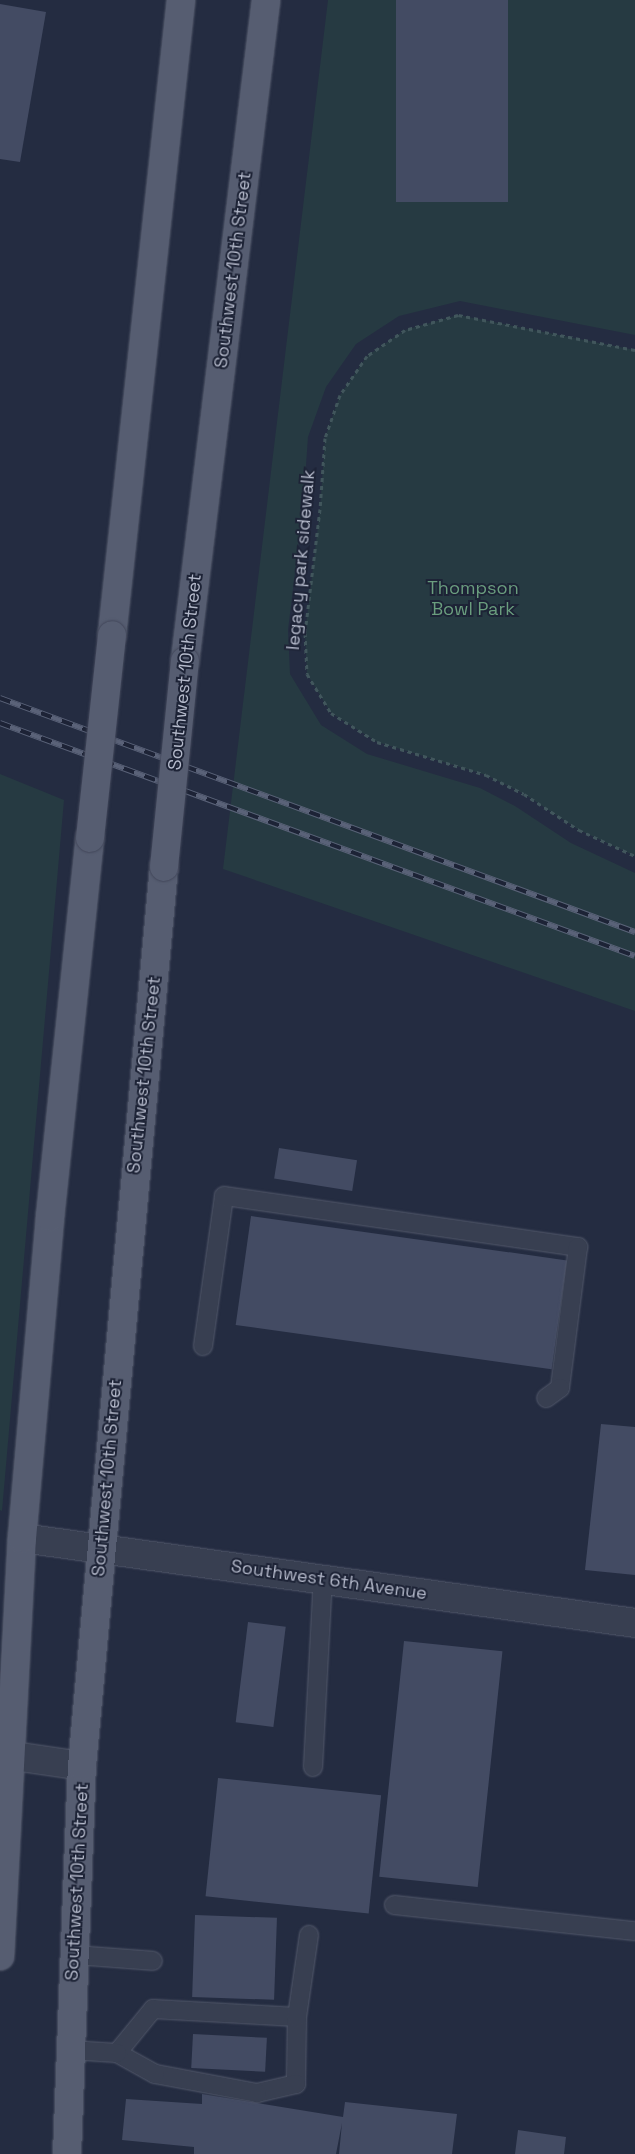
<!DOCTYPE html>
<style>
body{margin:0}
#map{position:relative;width:635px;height:2154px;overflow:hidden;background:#242c41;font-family:"Space Grotesk",sans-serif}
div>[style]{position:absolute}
.green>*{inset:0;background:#263a42}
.building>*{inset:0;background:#434b63;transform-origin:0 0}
.path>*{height:3px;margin-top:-1.5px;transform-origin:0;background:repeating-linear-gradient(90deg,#41565c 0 4px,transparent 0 8px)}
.roads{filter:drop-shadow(0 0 1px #53596b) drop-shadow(0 0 1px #53596b)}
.lane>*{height:18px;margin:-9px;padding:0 9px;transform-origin:9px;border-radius:9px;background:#383f51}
.street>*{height:28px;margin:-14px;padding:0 14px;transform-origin:14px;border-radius:14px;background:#383f51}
.primary>*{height:28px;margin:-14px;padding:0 14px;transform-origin:14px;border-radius:14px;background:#565d71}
.rail>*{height:5.5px;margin-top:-2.75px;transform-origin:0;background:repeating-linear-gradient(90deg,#1d2336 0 11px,#5a6278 0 22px);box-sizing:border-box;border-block:1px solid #5a6278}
.bridges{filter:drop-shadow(0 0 1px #42475a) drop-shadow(0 0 1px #42475a)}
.primary-bridge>*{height:28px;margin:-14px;padding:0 14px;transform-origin:14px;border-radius:14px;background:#565d71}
span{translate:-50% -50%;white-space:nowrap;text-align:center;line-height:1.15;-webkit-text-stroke:4px #1d2336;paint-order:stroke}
.street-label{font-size:18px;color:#b5bacb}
.park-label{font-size:18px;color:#6a9d7e}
</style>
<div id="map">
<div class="green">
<i style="clip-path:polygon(328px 0,635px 0,635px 335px,460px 301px,399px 316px,356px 344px,326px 387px,308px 437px,303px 507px,288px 630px,290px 674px,321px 725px,367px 754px,480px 788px,515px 806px,571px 843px,635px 873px,635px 1011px,223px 869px)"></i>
<i style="clip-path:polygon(458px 315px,635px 350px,635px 856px,579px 830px,524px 794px,486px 775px,377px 742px,331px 713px,307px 674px,305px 633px,320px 509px,325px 438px,340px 395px,367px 356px,405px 330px)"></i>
<i style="clip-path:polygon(0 774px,64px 800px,2px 1511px,0 1510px)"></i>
</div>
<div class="building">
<i style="left:396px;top:0;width:112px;height:202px"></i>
<i style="clip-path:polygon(0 4px,46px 12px,20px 162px,0 159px)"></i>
<i style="left:279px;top:1148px;width:79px;height:31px;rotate:9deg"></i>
<i style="left:251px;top:1216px;width:319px;height:110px;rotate:8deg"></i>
<i style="clip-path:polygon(601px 1424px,635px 1427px,635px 1575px,585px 1570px)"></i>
<i style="left:248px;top:1622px;width:38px;height:101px;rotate:7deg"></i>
<i style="left:404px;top:1641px;width:99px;height:237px;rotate:6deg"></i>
<i style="left:218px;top:1778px;width:164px;height:119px;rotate:6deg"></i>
<i style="left:195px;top:1915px;width:82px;height:82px;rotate:2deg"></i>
<i style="left:193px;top:2034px;width:74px;height:34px;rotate:3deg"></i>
<i style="clip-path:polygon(202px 2094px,343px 2117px,345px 2102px,457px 2114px,452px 2154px,339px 2154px,342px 2123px,336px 2154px,194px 2154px,194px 2147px,122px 2140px,126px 2099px,202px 2104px)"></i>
<i style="clip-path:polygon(518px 2130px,566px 2137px,564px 2154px,515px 2154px)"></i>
</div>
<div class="path">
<i style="left:635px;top:350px;width:180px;rotate:-168.8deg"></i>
<i style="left:458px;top:315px;width:55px;rotate:164.2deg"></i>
<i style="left:405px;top:330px;width:46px;rotate:145.6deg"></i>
<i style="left:367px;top:356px;width:47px;rotate:124.7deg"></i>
<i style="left:340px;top:395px;width:46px;rotate:109.2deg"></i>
<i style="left:325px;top:438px;width:71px;rotate:94deg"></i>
<i style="left:320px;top:509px;width:125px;rotate:96.9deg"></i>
<i style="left:305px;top:633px;width:41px;rotate:87.2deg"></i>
<i style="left:307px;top:674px;width:46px;rotate:58.4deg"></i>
<i style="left:331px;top:713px;width:54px;rotate:32.2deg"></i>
<i style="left:377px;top:742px;width:114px;rotate:16.8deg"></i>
<i style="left:486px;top:775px;width:42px;rotate:26.6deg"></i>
<i style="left:524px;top:794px;width:66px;rotate:33.2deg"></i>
<i style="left:579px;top:830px;width:62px;rotate:24.9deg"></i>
</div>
<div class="roads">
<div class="lane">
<i style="left:203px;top:1346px;width:151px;rotate:-82deg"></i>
<i style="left:224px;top:1196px;width:358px;rotate:8.2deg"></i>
<i style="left:578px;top:1247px;width:142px;rotate:97.3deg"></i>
<i style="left:560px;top:1388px;width:17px;rotate:144deg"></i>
<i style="left:313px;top:1767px;width:188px;rotate:-87deg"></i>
<i style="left:394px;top:1905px;width:242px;rotate:6.2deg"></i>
<i style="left:74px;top:1955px;width:79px;rotate:4.3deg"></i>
<i style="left:153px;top:2009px;width:144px;rotate:3.2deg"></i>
<i style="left:297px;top:2017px;width:67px;rotate:90.9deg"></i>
<i style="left:296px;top:2084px;width:40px;rotate:167deg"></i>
<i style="left:257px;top:2093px;width:104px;rotate:-169.4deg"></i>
<i style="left:155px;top:2074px;width:43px;rotate:-151.1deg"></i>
<i style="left:117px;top:2053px;width:57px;rotate:-50.7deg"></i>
<i style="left:297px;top:2017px;width:83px;rotate:-81.7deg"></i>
<i style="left:70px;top:2050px;width:47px;rotate:3.7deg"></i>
</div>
<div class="street">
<i style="left:22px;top:1538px;width:619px;rotate:7.89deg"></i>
<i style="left:0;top:1754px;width:83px;rotate:8.3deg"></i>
</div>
<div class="primary">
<i style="left:112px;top:635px;width:639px;rotate:-83.8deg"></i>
<i style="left:185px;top:661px;width:666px;rotate:-83.01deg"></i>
<i style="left:0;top:1956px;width:419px;rotate:-87deg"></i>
<i style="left:22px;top:1538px;width:322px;rotate:-85deg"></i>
<i style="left:50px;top:1217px;width:381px;rotate:-84deg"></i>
<i style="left:67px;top:2154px;width:388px;rotate:-87.8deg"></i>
<i style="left:82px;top:1766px;width:903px;rotate:-84.79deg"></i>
</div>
</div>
<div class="rail">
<i style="left:0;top:698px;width:677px;rotate:20.23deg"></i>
<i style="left:0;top:723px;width:676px;rotate:20.15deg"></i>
</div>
<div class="bridges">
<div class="primary-bridge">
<i style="left:90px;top:838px;width:204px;rotate:-83.8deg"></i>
<i style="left:164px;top:867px;width:207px;rotate:-84.2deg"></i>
</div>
</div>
<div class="street-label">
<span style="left:233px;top:270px;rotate:-83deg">Southwest 10th Street</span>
<span style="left:301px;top:560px;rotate:-85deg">legacy park sidewalk</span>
<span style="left:185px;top:672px;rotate:-84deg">Southwest 10th Street</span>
<span style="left:144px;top:1075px;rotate:-84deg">Southwest 10th Street</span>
<span style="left:107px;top:1478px;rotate:-85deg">Southwest 10th Street</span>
<span style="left:329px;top:1580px;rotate:8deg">Southwest 6th Avenue</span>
<span style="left:77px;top:1882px;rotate:-87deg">Southwest 10th Street</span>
</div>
<div class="park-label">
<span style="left:473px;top:599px">Thompson<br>Bowl Park</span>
</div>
</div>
